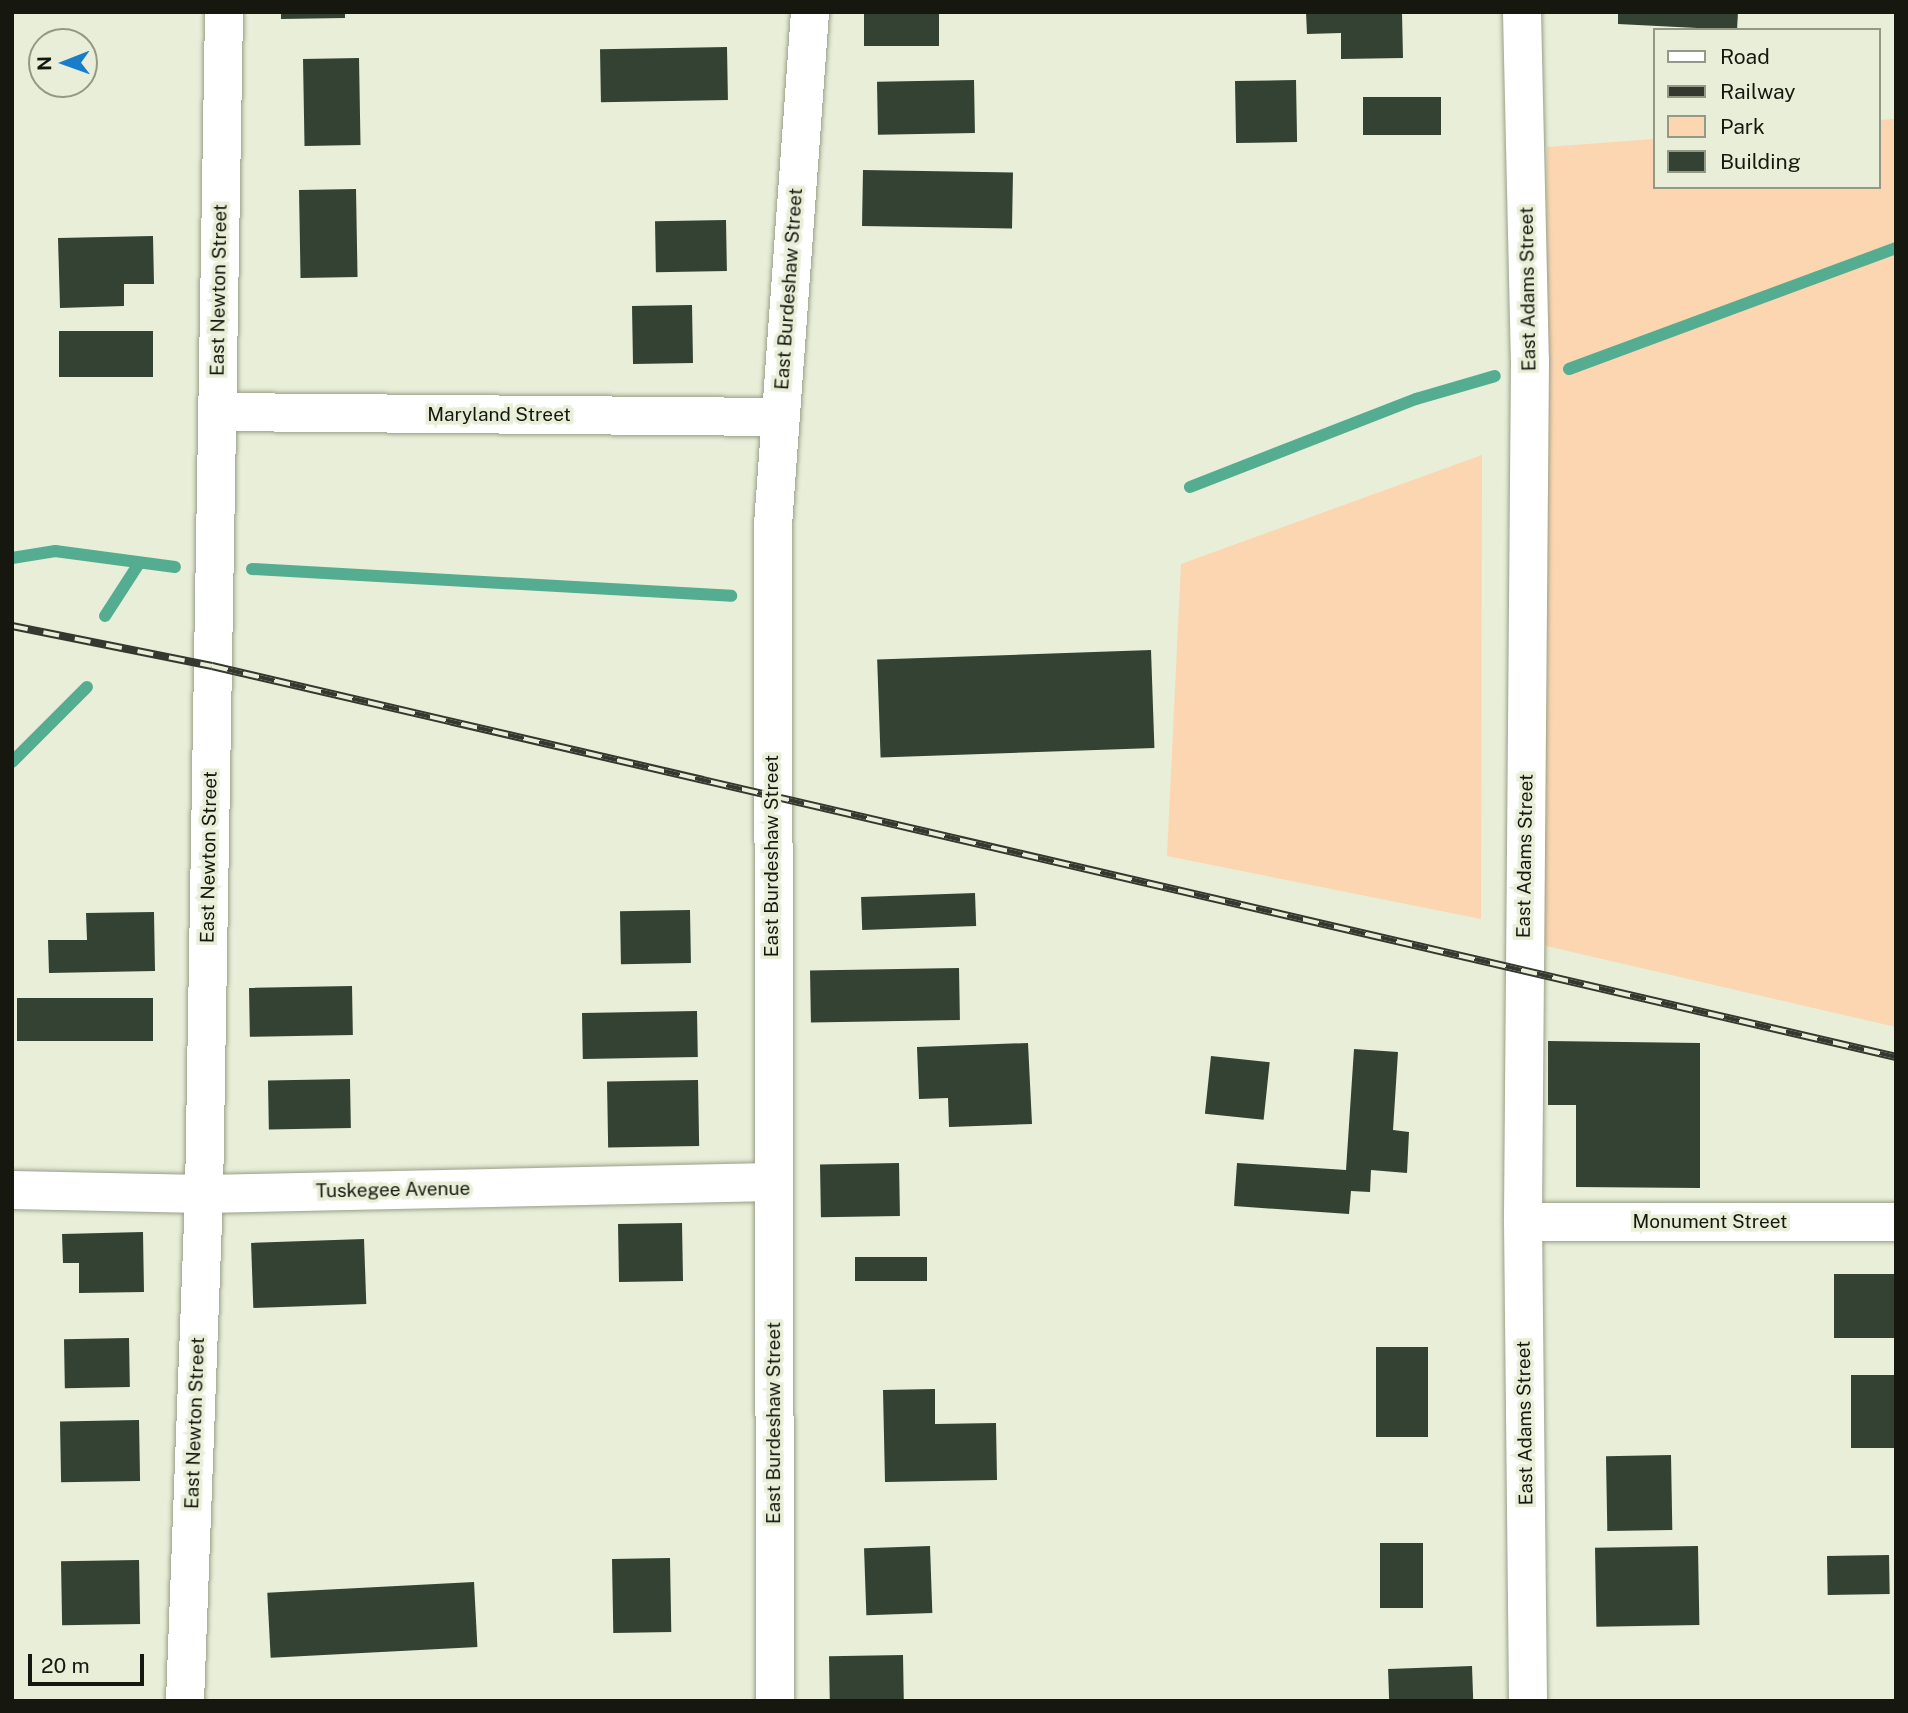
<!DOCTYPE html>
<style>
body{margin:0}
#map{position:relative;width:1908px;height:1713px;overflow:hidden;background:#e8eed7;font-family:"Public Sans",sans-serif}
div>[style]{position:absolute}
.green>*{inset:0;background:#fbd6b0}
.stream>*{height:12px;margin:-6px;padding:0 6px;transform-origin:6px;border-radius:6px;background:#54ad91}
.building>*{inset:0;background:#334233;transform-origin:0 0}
.roads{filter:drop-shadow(0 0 2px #999f89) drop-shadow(0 0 2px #999f89)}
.minor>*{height:38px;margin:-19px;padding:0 19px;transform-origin:19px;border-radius:19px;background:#fff}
.rail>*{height:8px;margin-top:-4px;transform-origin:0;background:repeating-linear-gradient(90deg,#e8eed7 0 16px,#35382e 0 32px);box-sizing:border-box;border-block:2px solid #35382e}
span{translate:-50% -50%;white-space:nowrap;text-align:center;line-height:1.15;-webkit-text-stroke:7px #e8eed7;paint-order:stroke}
.street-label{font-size:19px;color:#161810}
.frame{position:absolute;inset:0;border:14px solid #161810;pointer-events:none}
.legend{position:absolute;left:1653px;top:28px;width:228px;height:161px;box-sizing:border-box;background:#e8eed7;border:2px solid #949887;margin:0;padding:9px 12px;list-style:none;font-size:21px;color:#161810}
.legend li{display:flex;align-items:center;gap:14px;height:35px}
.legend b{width:35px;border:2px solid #949887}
.north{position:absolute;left:28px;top:28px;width:70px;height:70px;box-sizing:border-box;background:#e8eed7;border:2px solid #949887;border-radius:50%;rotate:269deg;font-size:19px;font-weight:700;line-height:28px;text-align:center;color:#161810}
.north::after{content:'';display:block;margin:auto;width:24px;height:32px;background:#197ec9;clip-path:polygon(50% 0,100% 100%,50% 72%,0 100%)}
.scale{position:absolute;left:28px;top:1654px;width:116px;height:32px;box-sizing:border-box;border:4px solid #161810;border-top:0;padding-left:9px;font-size:21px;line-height:24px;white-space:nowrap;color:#161810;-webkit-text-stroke:5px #e8eed7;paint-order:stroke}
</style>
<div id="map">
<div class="green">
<i style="clip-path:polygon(1896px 119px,1896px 1027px,1542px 945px,1547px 147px,1654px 139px,1654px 187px,1878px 187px,1878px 120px)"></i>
<i style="clip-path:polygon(1482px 455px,1481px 919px,1167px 856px,1181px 564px)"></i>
</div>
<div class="stream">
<i style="left:1569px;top:369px;width:349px;rotate:-20.3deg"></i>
<i style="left:1190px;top:487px;width:243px;rotate:-21.3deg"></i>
<i style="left:1416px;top:399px;width:82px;rotate:-16.2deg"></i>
<i style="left:12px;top:558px;width:44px;rotate:-9.2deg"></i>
<i style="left:55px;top:551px;width:121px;rotate:7.6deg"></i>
<i style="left:252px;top:569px;width:480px;rotate:3.2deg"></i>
<i style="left:105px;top:616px;width:61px;rotate:-57.1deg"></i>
<i style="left:12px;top:762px;width:106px;rotate:-45deg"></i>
</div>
<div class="building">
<i style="clip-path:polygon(281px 12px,345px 12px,345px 18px,281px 19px)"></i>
<i style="left:864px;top:12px;width:75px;height:34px"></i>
<i style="clip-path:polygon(1306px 12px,1402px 12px,1403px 58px,1341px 59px,1341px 33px,1307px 34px)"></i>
<i style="clip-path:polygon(1618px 12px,1738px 12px,1737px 30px,1618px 24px)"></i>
<i style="left:727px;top:47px;width:53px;height:127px;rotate:89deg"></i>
<i style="left:359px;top:58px;width:87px;height:56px;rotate:89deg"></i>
<i style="left:974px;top:80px;width:53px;height:97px;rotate:89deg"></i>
<i style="left:1296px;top:80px;width:62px;height:61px;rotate:89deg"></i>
<i style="left:1441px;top:97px;width:38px;height:78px;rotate:90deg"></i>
<i style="left:863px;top:170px;width:150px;height:56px;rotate:1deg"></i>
<i style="left:356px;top:189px;width:88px;height:57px;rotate:89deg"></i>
<i style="left:726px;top:220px;width:51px;height:71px;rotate:89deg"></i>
<i style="clip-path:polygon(153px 236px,154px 284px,124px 284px,124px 306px,60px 308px,58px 238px)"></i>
<i style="left:692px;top:305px;width:58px;height:60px;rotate:89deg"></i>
<i style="left:153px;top:331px;width:46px;height:94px;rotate:90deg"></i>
<i style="left:1151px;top:650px;width:98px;height:274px;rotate:88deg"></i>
<i style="left:975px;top:893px;width:33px;height:114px;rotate:88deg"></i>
<i style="left:690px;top:910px;width:53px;height:70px;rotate:89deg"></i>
<i style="clip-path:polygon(154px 912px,155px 971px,49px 973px,48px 940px,87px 940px,86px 913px)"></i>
<i style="left:959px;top:968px;width:52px;height:149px;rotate:89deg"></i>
<i style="left:352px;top:986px;width:49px;height:103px;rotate:89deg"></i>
<i style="left:153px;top:998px;width:43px;height:136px;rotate:90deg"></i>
<i style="left:697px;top:1011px;width:46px;height:115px;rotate:89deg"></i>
<i style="clip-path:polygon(1548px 1041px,1700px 1043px,1700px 1188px,1576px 1187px,1576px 1105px,1548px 1105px)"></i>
<i style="clip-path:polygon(1028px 1043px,1032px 1124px,949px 1127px,948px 1098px,919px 1099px,917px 1047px)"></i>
<i style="clip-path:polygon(1354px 1049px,1398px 1052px,1393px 1130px,1409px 1132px,1407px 1173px,1371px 1170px,1370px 1192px,1351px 1191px,1349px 1214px,1234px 1206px,1237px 1163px,1346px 1170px)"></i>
<i style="left:1211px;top:1056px;width:59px;height:58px;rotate:6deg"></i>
<i style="left:350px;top:1079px;width:49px;height:82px;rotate:89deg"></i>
<i style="left:698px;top:1080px;width:66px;height:91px;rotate:89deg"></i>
<i style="left:899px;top:1163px;width:53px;height:79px;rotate:89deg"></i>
<i style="left:682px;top:1223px;width:58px;height:64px;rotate:89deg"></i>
<i style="clip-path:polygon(143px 1232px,144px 1292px,79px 1293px,79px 1263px,63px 1263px,62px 1234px)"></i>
<i style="left:364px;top:1239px;width:65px;height:113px;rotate:88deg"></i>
<i style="left:927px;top:1257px;width:24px;height:72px;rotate:90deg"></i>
<i style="left:1896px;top:1274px;width:64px;height:62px;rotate:90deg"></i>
<i style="left:129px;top:1338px;width:49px;height:65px;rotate:89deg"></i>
<i style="left:1376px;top:1347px;width:52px;height:90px"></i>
<i style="left:1896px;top:1375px;width:73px;height:45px;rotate:90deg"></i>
<i style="clip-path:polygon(935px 1389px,935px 1424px,996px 1423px,997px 1480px,885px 1482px,883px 1390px)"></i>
<i style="left:139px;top:1420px;width:61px;height:79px;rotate:89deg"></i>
<i style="left:1671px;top:1455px;width:75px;height:65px;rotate:89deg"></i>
<i style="left:1380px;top:1543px;width:43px;height:65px"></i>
<i style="left:930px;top:1546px;width:67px;height:66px;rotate:88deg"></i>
<i style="left:1698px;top:1546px;width:79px;height:103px;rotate:89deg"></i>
<i style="left:1889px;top:1555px;width:39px;height:62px;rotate:89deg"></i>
<i style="left:670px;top:1558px;width:74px;height:58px;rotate:89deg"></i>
<i style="left:139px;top:1560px;width:64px;height:78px;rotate:89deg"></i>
<i style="left:474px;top:1582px;width:65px;height:207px;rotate:87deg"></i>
<i style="left:903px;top:1655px;width:46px;height:74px;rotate:89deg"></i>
<i style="left:1472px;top:1666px;width:35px;height:84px;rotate:88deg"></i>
</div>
<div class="roads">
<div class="minor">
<i style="left:1522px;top:12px;width:349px;rotate:88.7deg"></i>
<i style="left:1530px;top:361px;width:861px;rotate:90.47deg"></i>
<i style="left:1523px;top:1222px;width:479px;rotate:89.4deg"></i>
<i style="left:218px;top:412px;width:562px;rotate:0.51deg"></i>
<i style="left:12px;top:1190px;width:192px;rotate:1.2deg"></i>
<i style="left:204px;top:1194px;width:569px;rotate:-1.21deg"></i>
<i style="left:1523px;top:1222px;width:373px"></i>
<i style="left:185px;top:1701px;width:507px;rotate:-87.85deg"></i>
<i style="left:204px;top:1194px;width:1182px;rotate:-89.03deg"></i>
<i style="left:775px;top:1701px;width:1176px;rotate:-90.1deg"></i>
<i style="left:773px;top:525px;width:514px;rotate:-85.87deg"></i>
</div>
</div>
<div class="rail">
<i style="left:12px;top:626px;width:204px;rotate:11.3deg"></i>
<i style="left:212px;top:666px;width:1729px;rotate:13.07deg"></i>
</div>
<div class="street-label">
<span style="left:789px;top:289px;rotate:-86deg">East Burdeshaw Street</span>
<span style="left:1528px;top:289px;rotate:-91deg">East Adams Street</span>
<span style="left:219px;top:290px;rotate:-89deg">East Newton Street</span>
<span style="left:499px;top:415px">Maryland Street</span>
<span style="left:772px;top:856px;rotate:-90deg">East Burdeshaw Street</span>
<span style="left:1525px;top:856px;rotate:-89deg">East Adams Street</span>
<span style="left:209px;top:857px;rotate:-89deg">East Newton Street</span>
<span style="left:393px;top:1190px;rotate:-1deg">Tuskegee Avenue</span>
<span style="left:1710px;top:1222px">Monument Street</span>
<span style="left:195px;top:1423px;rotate:-88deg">East Newton Street</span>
<span style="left:774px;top:1423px;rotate:-90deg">East Burdeshaw Street</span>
<span style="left:1525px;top:1423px;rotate:-91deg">East Adams Street</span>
</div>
<div class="frame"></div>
<ul class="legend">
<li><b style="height:9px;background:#fff"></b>Road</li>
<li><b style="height:9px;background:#35382e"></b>Railway</li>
<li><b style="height:19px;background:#fbd6b0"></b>Park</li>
<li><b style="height:19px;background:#334233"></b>Building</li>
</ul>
<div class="north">N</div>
<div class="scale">20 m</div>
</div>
